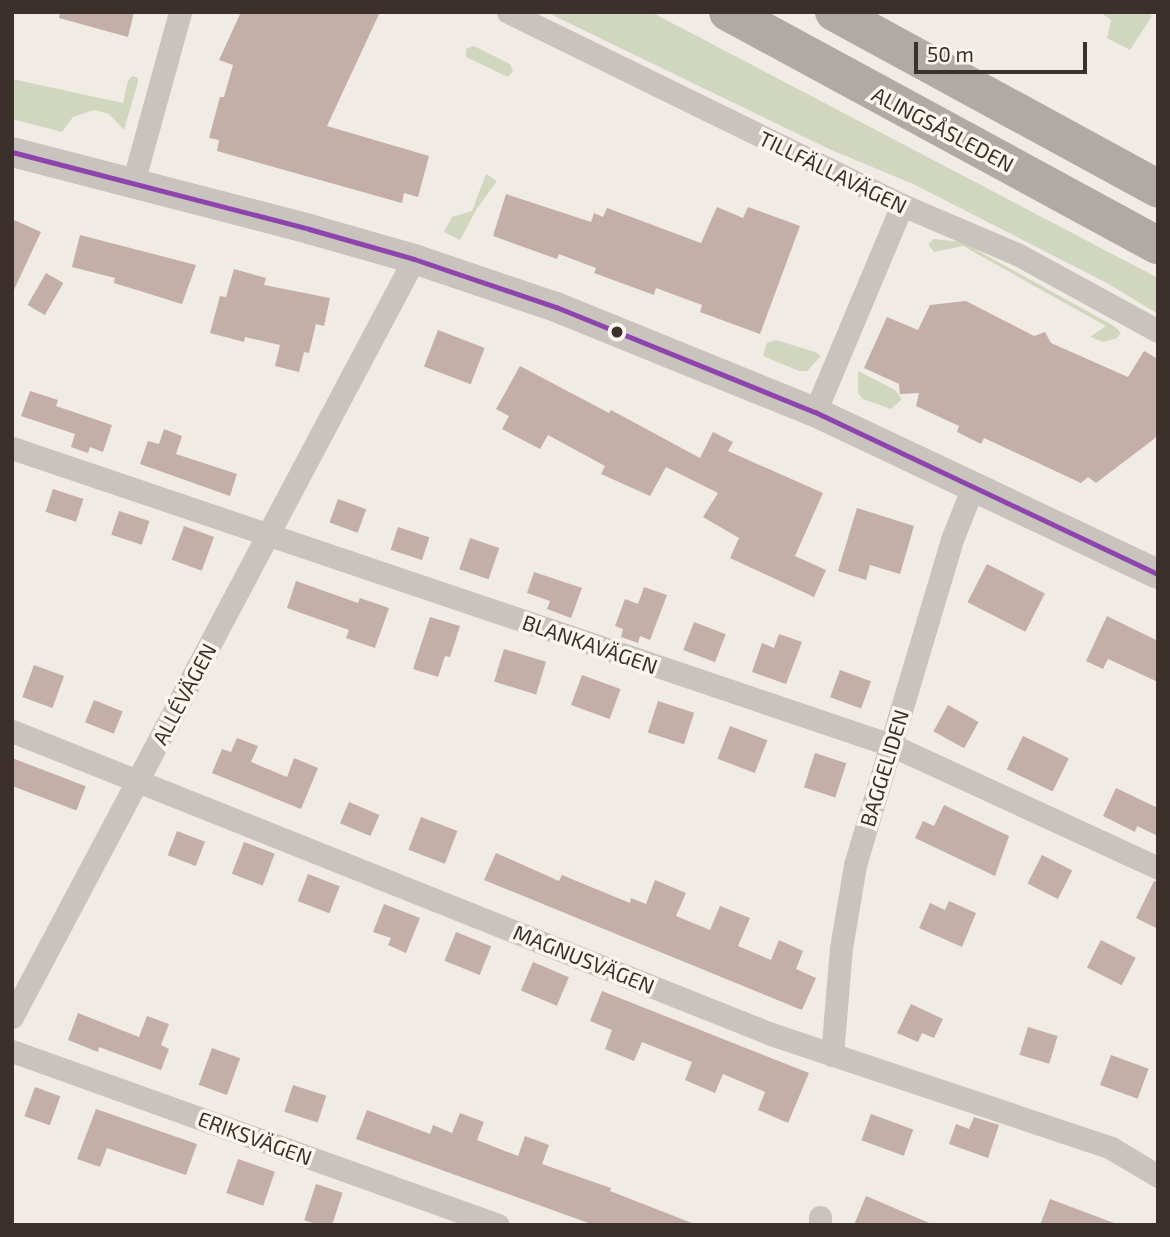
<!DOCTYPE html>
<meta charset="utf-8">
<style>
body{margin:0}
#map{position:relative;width:1170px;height:1237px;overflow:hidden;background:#f0ebe5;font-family:"Exo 2",sans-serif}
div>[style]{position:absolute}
.green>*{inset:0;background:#d1d6bf}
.building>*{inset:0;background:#c3afa7;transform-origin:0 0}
.minor>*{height:23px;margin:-11.5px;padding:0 11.5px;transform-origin:11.5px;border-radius:11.5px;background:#c9c3be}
.tertiary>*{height:30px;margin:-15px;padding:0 15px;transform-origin:15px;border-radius:15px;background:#c9c3be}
.motorway>*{height:38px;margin:-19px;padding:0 19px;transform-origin:19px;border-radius:19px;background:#afaaa4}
.bus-1>*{height:5px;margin:-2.5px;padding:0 2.5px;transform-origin:2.5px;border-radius:2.5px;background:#8e44ad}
.dots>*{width:19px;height:19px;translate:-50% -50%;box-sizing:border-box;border:4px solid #fbf5ee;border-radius:50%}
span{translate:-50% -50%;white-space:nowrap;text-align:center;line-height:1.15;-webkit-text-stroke:7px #fbf5ee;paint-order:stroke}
.street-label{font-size:21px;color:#3b302b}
.frame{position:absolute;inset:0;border:14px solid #3b302b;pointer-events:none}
.scale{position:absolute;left:914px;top:42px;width:173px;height:32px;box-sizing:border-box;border:4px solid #3b302b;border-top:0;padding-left:9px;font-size:21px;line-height:24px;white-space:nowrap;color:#3b302b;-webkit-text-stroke:5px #fbf5ee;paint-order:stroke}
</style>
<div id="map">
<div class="green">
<i style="clip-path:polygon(546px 12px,651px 12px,1158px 278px,1158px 314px,1107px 283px,913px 184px,829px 149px)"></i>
<i style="clip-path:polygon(1100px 12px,1147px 12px,1152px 16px,1130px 50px,1107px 38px,1111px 20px)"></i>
<i style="clip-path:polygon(474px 46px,510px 64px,513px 71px,508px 77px,466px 57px,466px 49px)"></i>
<i style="clip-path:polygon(132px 76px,138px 78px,138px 82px,124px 130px,109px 114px,94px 110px,73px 117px,62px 132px,12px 119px,12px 79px,123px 103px,128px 81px)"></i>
<i style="clip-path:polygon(486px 174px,497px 181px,476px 210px,460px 240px,444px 232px,452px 217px,472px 211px)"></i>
<i style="clip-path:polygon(934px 239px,962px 242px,1114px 326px,1121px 333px,1117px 338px,1103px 342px,1090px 337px,1106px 326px,963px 246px,934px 252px,928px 244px)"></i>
<i style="clip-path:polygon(776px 340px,815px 352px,821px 356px,807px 371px,799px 371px,763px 356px,767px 343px)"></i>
<i style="clip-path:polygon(858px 371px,895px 390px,902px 399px,891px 409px,863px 399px,858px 393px)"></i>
</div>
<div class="building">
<i style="clip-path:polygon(60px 12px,134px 12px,128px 37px,59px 18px)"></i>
<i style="clip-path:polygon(241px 12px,380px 12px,327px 126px,429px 156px,418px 197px,404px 193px,402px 203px,217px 151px,219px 140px,209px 138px,220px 97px,224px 97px,233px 65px,219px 60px)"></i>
<i style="clip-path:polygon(506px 194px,591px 222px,594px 213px,603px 217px,607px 208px,701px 243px,717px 207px,743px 218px,748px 207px,800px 226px,760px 334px,700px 312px,702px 305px,656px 288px,654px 295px,594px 273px,596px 268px,559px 254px,557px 259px,493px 236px)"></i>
<i style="clip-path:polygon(12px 219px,41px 232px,12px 294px)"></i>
<i style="clip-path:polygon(80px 235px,196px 265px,182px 304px,114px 283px,115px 278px,72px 267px)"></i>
<i style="clip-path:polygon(234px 269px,266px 278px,264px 285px,330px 298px,324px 326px,316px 324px,309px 353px,304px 352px,299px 372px,275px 366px,280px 345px,245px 337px,244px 342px,210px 333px,220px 296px,226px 297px)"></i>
<i style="left:46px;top:273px;width:20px;height:37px;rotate:30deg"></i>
<i style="clip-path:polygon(966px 301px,1034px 336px,1045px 332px,1051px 343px,1128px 377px,1144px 351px,1158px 359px,1158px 433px,1154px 439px,1096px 483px,1088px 477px,1081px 483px,984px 438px,981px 444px,957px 432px,959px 426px,916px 406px,919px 393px,900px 394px,899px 384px,864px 368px,887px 317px,918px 330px,930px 305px)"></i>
<i style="left:438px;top:330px;width:50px;height:39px;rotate:21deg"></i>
<i style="clip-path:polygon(520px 366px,609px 413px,611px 410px,700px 458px,713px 432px,733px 442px,728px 451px,823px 493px,795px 556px,826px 570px,814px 597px,730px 558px,739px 538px,703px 517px,718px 493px,666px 467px,650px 496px,601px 474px,605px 466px,548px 435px,540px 449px,502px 429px,509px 416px,496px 409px)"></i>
<i style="clip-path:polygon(30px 391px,58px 400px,56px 406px,112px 425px,103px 452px,90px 447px,88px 453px,71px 447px,75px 434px,21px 416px)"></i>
<i style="clip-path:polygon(164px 429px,182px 436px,176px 454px,237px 474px,230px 496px,140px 464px,148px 441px,159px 444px)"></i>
<i style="left:53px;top:489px;width:32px;height:24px;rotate:18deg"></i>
<i style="left:338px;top:499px;width:30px;height:25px;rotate:20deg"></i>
<i style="clip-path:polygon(857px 508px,914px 526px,900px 574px,870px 565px,866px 580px,838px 571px)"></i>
<i style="left:119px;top:511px;width:32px;height:25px;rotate:18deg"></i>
<i style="left:184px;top:526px;width:32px;height:36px;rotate:20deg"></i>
<i style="left:398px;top:527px;width:33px;height:24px;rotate:18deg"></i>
<i style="left:470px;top:538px;width:31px;height:33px;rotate:19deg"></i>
<i style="left:987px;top:564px;width:65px;height:43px;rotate:27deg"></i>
<i style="clip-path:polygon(534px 572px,582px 588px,571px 618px,547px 609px,550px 601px,527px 593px)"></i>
<i style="clip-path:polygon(296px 581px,358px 603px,360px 598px,389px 608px,375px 648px,346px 638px,349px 630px,287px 608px)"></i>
<i style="clip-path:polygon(644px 587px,667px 595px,650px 640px,640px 636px,638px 643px,621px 637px,623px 629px,615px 626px,625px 599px,638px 604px)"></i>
<i style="clip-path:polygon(1107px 616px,1158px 641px,1158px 682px,1108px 659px,1103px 669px,1086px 661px)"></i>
<i style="clip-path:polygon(430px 617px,460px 626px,450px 657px,445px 656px,438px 677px,413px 669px)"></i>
<i style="left:694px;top:622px;width:34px;height:30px;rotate:21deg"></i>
<i style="clip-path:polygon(779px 634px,802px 642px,786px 684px,752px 672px,762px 643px,774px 648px)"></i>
<i style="left:504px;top:649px;width:44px;height:34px;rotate:17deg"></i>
<i style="left:34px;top:665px;width:32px;height:34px;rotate:20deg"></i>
<i style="left:840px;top:670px;width:33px;height:29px;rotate:20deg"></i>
<i style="left:582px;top:675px;width:41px;height:32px;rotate:20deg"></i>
<i style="left:94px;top:700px;width:31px;height:24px;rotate:22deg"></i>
<i style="left:658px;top:701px;width:38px;height:33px;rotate:18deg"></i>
<i style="left:948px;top:705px;width:35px;height:30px;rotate:29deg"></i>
<i style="left:730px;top:726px;width:40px;height:35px;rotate:21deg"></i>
<i style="left:1023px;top:736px;width:51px;height:37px;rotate:26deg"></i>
<i style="clip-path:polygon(237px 738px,258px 746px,251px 762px,287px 777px,294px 758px,318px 768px,301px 809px,212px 773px,222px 749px,231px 752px)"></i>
<i style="left:815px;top:753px;width:33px;height:36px;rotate:18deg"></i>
<i style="left:12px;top:758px;width:79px;height:26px;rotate:21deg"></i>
<i style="clip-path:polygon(1116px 788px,1158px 808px,1158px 836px,1137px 826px,1135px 832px,1103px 816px)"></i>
<i style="left:349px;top:802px;width:33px;height:23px;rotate:23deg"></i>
<i style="clip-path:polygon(944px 805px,1009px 836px,995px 876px,915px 838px,923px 821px,934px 826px)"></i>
<i style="left:421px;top:817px;width:39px;height:35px;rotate:21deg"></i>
<i style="left:177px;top:831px;width:30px;height:26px;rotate:21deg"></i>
<i style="left:244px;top:842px;width:33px;height:34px;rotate:21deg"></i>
<i style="clip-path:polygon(496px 853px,559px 881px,562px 875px,630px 903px,631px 898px,646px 904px,655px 880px,686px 893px,676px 916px,710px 930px,720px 906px,750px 918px,738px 946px,771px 960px,779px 940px,803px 951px,796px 969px,816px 978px,802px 1010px,484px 880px)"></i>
<i style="left:1042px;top:855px;width:34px;height:32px;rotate:27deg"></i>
<i style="left:308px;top:874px;width:34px;height:29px;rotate:21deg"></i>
<i style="clip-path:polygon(1154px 881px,1158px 882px,1158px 929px,1136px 918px)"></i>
<i style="clip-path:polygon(949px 901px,976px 913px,962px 947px,919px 928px,930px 903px,945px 910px)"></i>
<i style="clip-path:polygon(384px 904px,420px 918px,406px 953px,388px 945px,391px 938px,373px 932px)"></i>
<i style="left:456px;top:932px;width:38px;height:31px;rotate:22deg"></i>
<i style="left:1101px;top:940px;width:39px;height:31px;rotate:27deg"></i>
<i style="left:533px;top:962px;width:39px;height:31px;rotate:23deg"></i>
<i style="clip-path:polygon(602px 991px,809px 1073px,788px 1123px,758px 1110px,765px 1092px,723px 1074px,715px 1093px,685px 1080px,692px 1062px,642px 1042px,634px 1061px,605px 1049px,612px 1030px,590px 1021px)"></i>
<i style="clip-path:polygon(911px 1004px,943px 1019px,934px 1038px,922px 1033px,918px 1042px,897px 1033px)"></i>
<i style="clip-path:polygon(78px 1013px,139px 1037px,147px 1016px,169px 1024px,161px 1045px,169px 1049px,161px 1070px,99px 1047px,98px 1052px,68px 1040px)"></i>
<i style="left:1028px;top:1027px;width:31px;height:29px;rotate:17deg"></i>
<i style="left:212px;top:1048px;width:30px;height:39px;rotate:20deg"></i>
<i style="left:1111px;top:1055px;width:40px;height:32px;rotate:20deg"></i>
<i style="left:293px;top:1085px;width:35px;height:28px;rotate:18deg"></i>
<i style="left:35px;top:1087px;width:27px;height:31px;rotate:20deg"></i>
<i style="clip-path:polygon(96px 1109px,197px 1144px,186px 1175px,107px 1148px,100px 1167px,77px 1159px)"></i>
<i style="clip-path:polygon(367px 1110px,430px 1134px,433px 1125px,452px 1133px,460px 1113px,484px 1122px,477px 1140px,518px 1156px,525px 1136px,549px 1145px,542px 1164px,611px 1188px,610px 1191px,697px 1225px,594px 1225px,356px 1139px)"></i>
<i style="left:871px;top:1114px;width:45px;height:28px;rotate:20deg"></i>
<i style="clip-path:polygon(974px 1117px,999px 1125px,988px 1158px,949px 1144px,956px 1124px,969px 1129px)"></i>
<i style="left:238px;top:1159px;width:39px;height:36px;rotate:19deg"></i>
<i style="left:316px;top:1184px;width:28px;height:38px;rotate:18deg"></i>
<i style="clip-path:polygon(866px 1196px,934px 1225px,854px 1225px)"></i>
<i style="clip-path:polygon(1050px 1199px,1114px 1223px,1113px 1225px,1040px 1225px)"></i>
</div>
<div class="minor">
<i style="left:508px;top:12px;width:439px;rotate:26.1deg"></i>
<i style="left:902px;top:205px;width:127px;rotate:23.1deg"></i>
<i style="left:1019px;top:255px;width:158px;rotate:28.7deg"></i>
<i style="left:133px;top:183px;width:177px;rotate:-74.6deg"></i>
<i style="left:815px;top:412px;width:225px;rotate:-67.2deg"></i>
<i style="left:12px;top:448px;width:928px;rotate:18.67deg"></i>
<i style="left:891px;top:745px;width:294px;rotate:24.7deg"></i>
<i style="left:12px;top:731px;width:817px;rotate:21.76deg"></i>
<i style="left:771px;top:1034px;width:359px;rotate:18.5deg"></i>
<i style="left:1111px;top:1148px;width:55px;rotate:30.8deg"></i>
<i style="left:12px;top:1017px;width:858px;rotate:-62.06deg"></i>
<i style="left:12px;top:1051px;width:516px;rotate:19.7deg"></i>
<i style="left:832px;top:1055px;width:107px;rotate:-85.2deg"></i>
<i style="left:841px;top:948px;width:84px;rotate:-80.4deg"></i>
<i style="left:855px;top:865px;width:342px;rotate:-73.4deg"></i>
<i style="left:953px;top:537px;width:52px;rotate:-68.4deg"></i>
<i style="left:820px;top:1225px;width:8px;rotate:-90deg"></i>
</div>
<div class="tertiary">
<i style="left:12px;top:152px;width:307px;rotate:14.5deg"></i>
<i style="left:309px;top:229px;width:109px;rotate:15.9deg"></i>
<i style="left:414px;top:259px;width:150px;rotate:18.7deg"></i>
<i style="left:556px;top:307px;width:279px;rotate:22.1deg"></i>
<i style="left:815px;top:412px;width:379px;rotate:25.3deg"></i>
</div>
<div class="motorway">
<i style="left:728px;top:12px;width:489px;rotate:28.5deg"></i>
<i style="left:834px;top:12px;width:369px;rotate:28.6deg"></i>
</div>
<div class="bus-1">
<i style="left:12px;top:152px;width:307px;rotate:14.5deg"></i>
<i style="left:309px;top:229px;width:109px;rotate:15.9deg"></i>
<i style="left:414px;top:259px;width:150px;rotate:18.7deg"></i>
<i style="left:556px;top:307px;width:279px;rotate:22.1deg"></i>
<i style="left:815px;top:412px;width:379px;rotate:25.3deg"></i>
</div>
<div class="dots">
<i style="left:617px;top:332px;background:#3b302b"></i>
</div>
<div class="street-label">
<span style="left:943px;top:129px;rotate:28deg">ALINGSÅSLEDEN</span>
<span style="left:833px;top:172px;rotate:26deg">TILLFÄLLAVÄGEN</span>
<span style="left:590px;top:644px;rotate:19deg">BLANKAVÄGEN</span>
<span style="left:184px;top:694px;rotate:-62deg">ALLÉVÄGEN</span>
<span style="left:884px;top:768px;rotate:-73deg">BAGGELIDEN</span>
<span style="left:584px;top:959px;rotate:22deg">MAGNUSVÄGEN</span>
<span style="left:255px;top:1138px;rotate:20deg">ERIKSVÄGEN</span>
</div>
<div class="frame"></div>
<div class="scale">50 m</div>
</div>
